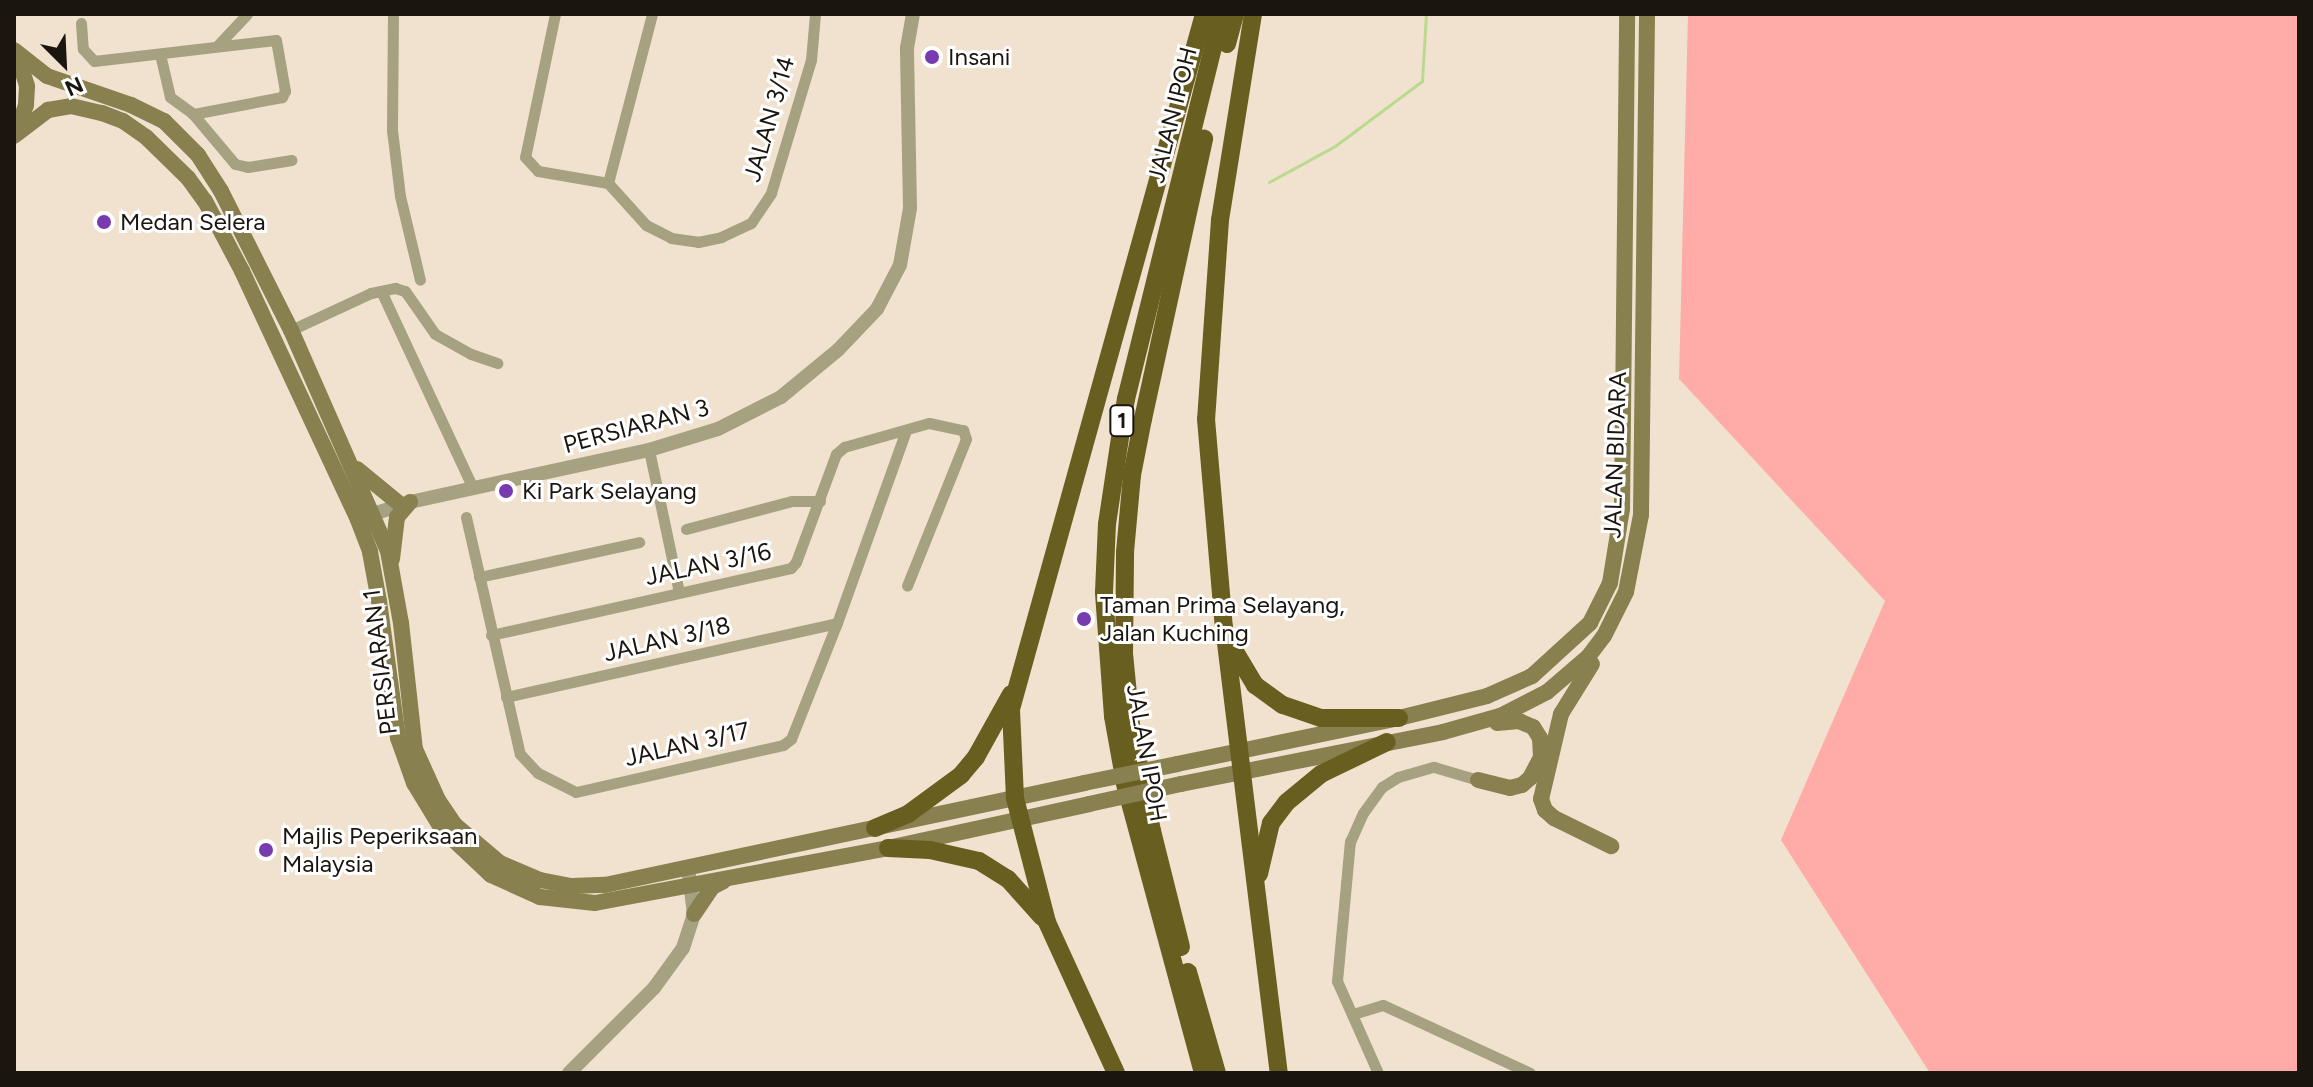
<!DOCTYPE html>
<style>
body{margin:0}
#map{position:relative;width:2313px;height:1087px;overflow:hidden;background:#f1e2cf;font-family:Figtree,sans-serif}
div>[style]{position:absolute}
.green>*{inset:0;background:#ffaba7}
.stream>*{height:3px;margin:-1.5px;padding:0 1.5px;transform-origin:1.5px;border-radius:1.5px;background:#bcd990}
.minor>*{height:11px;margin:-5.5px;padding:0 5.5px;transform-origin:5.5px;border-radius:5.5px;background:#a6a181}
.tertiary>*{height:14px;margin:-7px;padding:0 7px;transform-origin:7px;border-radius:7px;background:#a6a181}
.secondary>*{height:16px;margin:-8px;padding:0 8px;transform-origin:8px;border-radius:8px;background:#88804f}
.trunk>*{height:18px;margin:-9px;padding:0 9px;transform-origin:9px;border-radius:9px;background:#685e1f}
.secondary-bridge>*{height:16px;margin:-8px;padding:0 8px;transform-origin:8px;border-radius:8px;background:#88804f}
.dots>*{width:22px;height:22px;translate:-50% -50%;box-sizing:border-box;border:4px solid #fff;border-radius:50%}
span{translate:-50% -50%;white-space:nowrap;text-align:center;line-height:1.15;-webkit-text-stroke:6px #fff;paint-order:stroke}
.shield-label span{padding:2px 6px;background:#fff;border:2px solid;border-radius:6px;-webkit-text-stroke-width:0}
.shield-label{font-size:22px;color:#1a150f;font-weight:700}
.poi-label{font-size:24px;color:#1a150f}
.left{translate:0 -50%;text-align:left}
.street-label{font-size:24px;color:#1a150f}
.frame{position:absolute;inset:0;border:16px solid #1a150f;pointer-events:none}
.north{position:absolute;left:24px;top:24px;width:80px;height:80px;-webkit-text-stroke:6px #fff;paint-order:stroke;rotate:156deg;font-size:22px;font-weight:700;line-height:32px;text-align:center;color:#1a150f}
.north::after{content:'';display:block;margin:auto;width:28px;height:36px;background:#1a150f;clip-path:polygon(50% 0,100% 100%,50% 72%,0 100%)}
</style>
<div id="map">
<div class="green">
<i style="clip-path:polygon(1688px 14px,2299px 14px,2299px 1073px,1930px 1073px,1781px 840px,1885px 601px,1679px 379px)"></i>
</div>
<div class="stream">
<i style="left:1269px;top:182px;width:75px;rotate:-28.6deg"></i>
<i style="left:1335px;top:146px;width:109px;rotate:-36.8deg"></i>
<i style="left:1422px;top:81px;width:67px;rotate:-86.6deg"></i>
</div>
<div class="minor">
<i style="left:393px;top:14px;width:116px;rotate:90.5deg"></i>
<i style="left:392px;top:130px;width:66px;rotate:83.1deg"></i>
<i style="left:400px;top:196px;width:86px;rotate:76.6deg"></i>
<i style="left:555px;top:14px;width:146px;rotate:101.8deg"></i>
<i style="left:525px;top:157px;width:19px;rotate:47deg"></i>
<i style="left:538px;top:171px;width:71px;rotate:9.7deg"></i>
<i style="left:608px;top:183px;width:57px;rotate:47.9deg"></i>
<i style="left:646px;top:225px;width:28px;rotate:27deg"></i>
<i style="left:671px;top:238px;width:27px;rotate:8deg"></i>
<i style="left:698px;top:242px;width:24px;rotate:-12deg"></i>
<i style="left:721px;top:237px;width:33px;rotate:-25deg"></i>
<i style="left:751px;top:223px;width:36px;rotate:-56deg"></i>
<i style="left:771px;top:193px;width:139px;rotate:-73.3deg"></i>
<i style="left:811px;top:60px;width:46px;rotate:-85deg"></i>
<i style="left:81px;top:23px;width:26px;rotate:86deg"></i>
<i style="left:83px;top:49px;width:16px;rotate:47deg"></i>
<i style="left:94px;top:61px;width:183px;rotate:-6.6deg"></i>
<i style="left:276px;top:40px;width:52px;rotate:80deg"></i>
<i style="left:285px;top:91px;width:7px;rotate:117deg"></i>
<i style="left:282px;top:97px;width:91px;rotate:169.2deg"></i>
<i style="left:217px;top:46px;width:44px;rotate:-46.8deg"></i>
<i style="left:160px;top:54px;width:44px;rotate:76.9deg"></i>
<i style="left:170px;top:97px;width:29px;rotate:36deg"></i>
<i style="left:193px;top:114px;width:65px;rotate:50deg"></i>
<i style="left:235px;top:164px;width:13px;rotate:13deg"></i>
<i style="left:248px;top:167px;width:44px;rotate:-9.2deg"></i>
<i style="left:608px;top:183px;width:175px;rotate:-75.4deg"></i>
<i style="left:381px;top:291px;width:217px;rotate:65deg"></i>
<i style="left:291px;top:330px;width:88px;rotate:-24.8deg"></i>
<i style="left:371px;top:293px;width:25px;rotate:-12deg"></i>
<i style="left:395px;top:288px;width:10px;rotate:17deg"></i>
<i style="left:405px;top:291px;width:52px;rotate:55.1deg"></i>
<i style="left:435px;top:334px;width:41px;rotate:29.1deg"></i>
<i style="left:471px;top:354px;width:28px;rotate:19deg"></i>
<i style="left:649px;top:450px;width:145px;rotate:78.1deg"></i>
<i style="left:466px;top:517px;width:243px;rotate:77.2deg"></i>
<i style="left:520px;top:754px;width:26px;rotate:47deg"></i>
<i style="left:538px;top:773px;width:42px;rotate:26.6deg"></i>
<i style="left:576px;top:792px;width:212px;rotate:-12.8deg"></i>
<i style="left:783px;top:745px;width:10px;rotate:-37deg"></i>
<i style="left:791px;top:739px;width:125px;rotate:-68.4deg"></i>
<i style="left:837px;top:623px;width:202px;rotate:-70.3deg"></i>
<i style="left:686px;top:529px;width:110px;rotate:-14.8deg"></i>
<i style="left:792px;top:501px;width:28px"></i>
<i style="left:479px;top:577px;width:164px;rotate:-12.3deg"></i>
<i style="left:491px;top:635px;width:307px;rotate:-12.6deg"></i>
<i style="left:791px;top:568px;width:8px;rotate:-50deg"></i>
<i style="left:796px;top:562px;width:115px;rotate:-69.7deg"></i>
<i style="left:836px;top:454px;width:11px;rotate:-41deg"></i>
<i style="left:844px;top:447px;width:88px;rotate:-15.8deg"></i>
<i style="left:929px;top:423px;width:35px;rotate:12deg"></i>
<i style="left:963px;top:430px;width:9px;rotate:72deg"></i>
<i style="left:966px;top:439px;width:158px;rotate:111.9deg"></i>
<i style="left:506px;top:697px;width:339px;rotate:-12.6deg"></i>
<i style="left:1353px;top:1014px;width:31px;rotate:-17deg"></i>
<i style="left:1383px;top:1005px;width:162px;rotate:24.8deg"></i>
<i style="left:1378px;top:1073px;width:101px;rotate:-114deg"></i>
<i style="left:1337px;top:981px;width:140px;rotate:-84.7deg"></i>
<i style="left:1350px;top:842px;width:32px;rotate:-66deg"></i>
<i style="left:1363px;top:813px;width:32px;rotate:-54deg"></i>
<i style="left:1382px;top:787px;width:19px;rotate:-32deg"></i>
<i style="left:1398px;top:777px;width:37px;rotate:-16deg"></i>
<i style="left:1434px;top:767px;width:46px;rotate:16.5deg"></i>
</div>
<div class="tertiary">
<i style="left:361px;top:518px;width:52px;rotate:-18.1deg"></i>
<i style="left:410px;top:502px;width:245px;rotate:-12.3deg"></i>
<i style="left:649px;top:450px;width:72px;rotate:-16.9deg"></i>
<i style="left:718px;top:429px;width:71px;rotate:-26.9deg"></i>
<i style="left:781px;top:397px;width:74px;rotate:-39.5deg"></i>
<i style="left:838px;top:350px;width:57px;rotate:-46.4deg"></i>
<i style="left:877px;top:309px;width:50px;rotate:-62.4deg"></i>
<i style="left:900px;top:265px;width:58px;rotate:-80deg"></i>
<i style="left:910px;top:208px;width:160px;rotate:-91.1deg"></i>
<i style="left:907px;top:48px;width:35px;rotate:-80deg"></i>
<i style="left:569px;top:1073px;width:120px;rotate:-45deg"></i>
<i style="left:654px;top:988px;width:49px;rotate:-54.1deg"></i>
<i style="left:683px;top:948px;width:36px;rotate:-72deg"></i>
<i style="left:694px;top:914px;width:47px;rotate:-97.3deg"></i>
</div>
<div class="secondary">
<i style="left:14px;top:50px;width:42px;rotate:38.2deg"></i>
<i style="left:47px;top:76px;width:89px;rotate:19deg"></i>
<i style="left:131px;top:105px;width:37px;rotate:26deg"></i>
<i style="left:164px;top:121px;width:48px;rotate:45deg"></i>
<i style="left:198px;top:155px;width:43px;rotate:57.4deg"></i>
<i style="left:221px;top:191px;width:156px;rotate:63.3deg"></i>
<i style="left:291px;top:330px;width:241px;rotate:66.3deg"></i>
<i style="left:388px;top:551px;width:73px;rotate:79.8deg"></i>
<i style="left:401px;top:623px;width:127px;rotate:83.7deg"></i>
<i style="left:415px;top:749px;width:56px;rotate:65.7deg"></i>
<i style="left:438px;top:800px;width:29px;rotate:56deg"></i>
<i style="left:454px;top:824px;width:60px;rotate:40.3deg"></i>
<i style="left:500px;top:863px;width:43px;rotate:23deg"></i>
<i style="left:540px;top:880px;width:33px;rotate:11deg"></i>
<i style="left:572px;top:886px;width:33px;rotate:-2deg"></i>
<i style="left:605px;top:885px;width:490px;rotate:-12deg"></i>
<i style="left:17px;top:55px;width:33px;rotate:72deg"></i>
<i style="left:27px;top:86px;width:19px;rotate:93deg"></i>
<i style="left:26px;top:105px;width:24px;rotate:109deg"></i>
<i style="left:14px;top:136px;width:43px;rotate:-37.4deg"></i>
<i style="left:48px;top:110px;width:23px;rotate:-10deg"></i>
<i style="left:71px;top:106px;width:32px;rotate:13deg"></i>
<i style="left:102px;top:113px;width:22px;rotate:21deg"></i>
<i style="left:123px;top:121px;width:28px;rotate:35deg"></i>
<i style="left:146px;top:137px;width:59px;rotate:44.3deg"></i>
<i style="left:188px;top:178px;width:29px;rotate:54deg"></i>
<i style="left:205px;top:201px;width:79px;rotate:62.1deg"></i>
<i style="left:242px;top:271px;width:275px;rotate:65deg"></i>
<i style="left:358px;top:520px;width:34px;rotate:69deg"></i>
<i style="left:370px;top:552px;width:50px;rotate:79.6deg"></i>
<i style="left:379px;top:601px;width:138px;rotate:82.1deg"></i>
<i style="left:398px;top:738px;width:48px;rotate:70.4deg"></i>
<i style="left:414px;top:783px;width:54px;rotate:58.7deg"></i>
<i style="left:442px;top:829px;width:67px;rotate:43.2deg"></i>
<i style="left:491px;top:875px;width:54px;rotate:24.2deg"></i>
<i style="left:540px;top:897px;width:55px;rotate:6.2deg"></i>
<i style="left:595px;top:903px;width:298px;rotate:-10.6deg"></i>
<i style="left:888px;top:848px;width:206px;rotate:-12.3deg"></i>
<i style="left:357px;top:469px;width:57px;rotate:39.3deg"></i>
<i style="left:392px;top:559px;width:42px;rotate:-83.2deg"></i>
<i style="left:397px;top:517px;width:20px;rotate:-49deg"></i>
<i style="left:1592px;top:664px;width:59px;rotate:121.8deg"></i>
<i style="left:1561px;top:714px;width:87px;rotate:103.2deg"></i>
<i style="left:1541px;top:799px;width:12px;rotate:70deg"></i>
<i style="left:1545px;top:810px;width:12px;rotate:42deg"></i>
<i style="left:1554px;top:818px;width:64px;rotate:26.2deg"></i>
<i style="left:1177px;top:764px;width:227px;rotate:-11.7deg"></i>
<i style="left:1399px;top:718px;width:91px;rotate:-14deg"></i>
<i style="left:1487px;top:696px;width:49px;rotate:-24deg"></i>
<i style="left:1532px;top:676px;width:79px;rotate:-42.4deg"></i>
<i style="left:1590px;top:623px;width:45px;rotate:-63.4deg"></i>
<i style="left:1610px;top:583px;width:75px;rotate:-80.8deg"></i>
<i style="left:1622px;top:509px;width:495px;rotate:-89.4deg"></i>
<i style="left:1478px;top:780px;width:33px;rotate:14deg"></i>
<i style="left:1510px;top:788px;width:12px;rotate:-14deg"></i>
<i style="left:1522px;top:785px;width:11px;rotate:-41deg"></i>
<i style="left:1530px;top:778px;width:24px;rotate:-62deg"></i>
<i style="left:1541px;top:757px;width:19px;rotate:-93deg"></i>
<i style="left:1540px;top:738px;width:13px;rotate:-122deg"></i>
<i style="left:1533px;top:727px;width:15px;rotate:-157deg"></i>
<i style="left:1519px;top:721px;width:22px;rotate:175deg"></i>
<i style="left:1181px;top:784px;width:267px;rotate:-11.2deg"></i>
<i style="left:1443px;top:732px;width:59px;rotate:-15.7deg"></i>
<i style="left:1500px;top:716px;width:53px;rotate:-27.1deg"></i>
<i style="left:1547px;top:692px;width:54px;rotate:-40.5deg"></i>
<i style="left:1588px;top:657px;width:26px;rotate:-53deg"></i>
<i style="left:1604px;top:636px;width:49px;rotate:-63.4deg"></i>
<i style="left:1626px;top:592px;width:78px;rotate:-79deg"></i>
<i style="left:1641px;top:515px;width:501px;rotate:-89.31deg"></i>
<i style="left:694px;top:914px;width:32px;rotate:-56deg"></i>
<i style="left:712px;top:887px;width:13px;rotate:-27deg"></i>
</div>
<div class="trunk">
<i style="left:1253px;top:14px;width:209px;rotate:99.1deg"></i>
<i style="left:1220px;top:220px;width:199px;rotate:94deg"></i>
<i style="left:1206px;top:419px;width:209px;rotate:85.1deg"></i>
<i style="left:1224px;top:627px;width:449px;rotate:83deg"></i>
<i style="left:1227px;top:44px;width:31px;rotate:-75deg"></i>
<i style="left:1231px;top:645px;width:47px;rotate:59deg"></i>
<i style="left:1255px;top:685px;width:34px;rotate:36deg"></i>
<i style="left:1283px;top:705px;width:40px;rotate:18.9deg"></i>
<i style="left:1321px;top:718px;width:78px"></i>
<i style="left:875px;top:828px;width:36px;rotate:-23deg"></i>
<i style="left:908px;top:814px;width:66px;rotate:-36.3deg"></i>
<i style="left:961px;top:775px;width:23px;rotate:-50deg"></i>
<i style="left:976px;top:757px;width:72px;rotate:-60.9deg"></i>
<i style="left:888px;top:848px;width:42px;rotate:2.7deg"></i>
<i style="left:930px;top:850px;width:50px;rotate:12.7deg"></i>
<i style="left:979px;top:861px;width:34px;rotate:32deg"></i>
<i style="left:1008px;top:879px;width:51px;rotate:48.2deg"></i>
<i style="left:1259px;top:874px;width:52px;rotate:-76.8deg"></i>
<i style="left:1271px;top:823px;width:26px;rotate:-53deg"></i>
<i style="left:1287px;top:802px;width:44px;rotate:-39.5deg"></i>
<i style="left:1321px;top:774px;width:73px;rotate:-25.9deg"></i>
<i style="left:1181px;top:947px;width:120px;rotate:-104deg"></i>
<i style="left:1152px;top:831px;width:108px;rotate:-101.2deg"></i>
<i style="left:1131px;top:725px;width:71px;rotate:-95.6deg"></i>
<i style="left:1124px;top:654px;width:102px;rotate:-89.4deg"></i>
<i style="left:1125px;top:552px;width:77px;rotate:-84.8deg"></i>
<i style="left:1132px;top:475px;width:57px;rotate:-78.9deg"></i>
<i style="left:1143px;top:419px;width:287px;rotate:-77.7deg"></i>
<i style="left:1188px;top:972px;width:105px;rotate:74deg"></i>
<i style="left:1116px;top:1073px;width:166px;rotate:-114.6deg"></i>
<i style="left:1047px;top:922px;width:128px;rotate:-104.5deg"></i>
<i style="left:1015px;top:798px;width:89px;rotate:-92.6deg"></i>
<i style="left:1011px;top:709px;width:721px;rotate:-74.48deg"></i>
<i style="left:1203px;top:1073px;width:300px;rotate:-105.1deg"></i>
<i style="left:1125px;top:783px;width:68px;rotate:-100.2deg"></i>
<i style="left:1113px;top:716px;width:124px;rotate:-94.2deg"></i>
<i style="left:1104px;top:592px;width:68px;rotate:-87.5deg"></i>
<i style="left:1107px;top:524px;width:126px;rotate:-81.4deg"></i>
<i style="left:1126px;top:399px;width:397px;rotate:-76.1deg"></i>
</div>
<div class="secondary-bridge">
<i style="left:1084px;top:783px;width:95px;rotate:-11.5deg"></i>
<i style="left:1089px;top:804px;width:94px;rotate:-12.3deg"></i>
</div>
<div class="dots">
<i style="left:932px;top:57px;background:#783aaf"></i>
<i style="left:104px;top:222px;background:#783aaf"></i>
<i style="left:506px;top:491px;background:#783aaf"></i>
<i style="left:1084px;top:619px;background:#783aaf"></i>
<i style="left:266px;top:850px;background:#783aaf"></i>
</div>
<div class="shield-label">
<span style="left:1122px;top:421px">1</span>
</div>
<div class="poi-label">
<span class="left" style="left:948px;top:57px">Insani</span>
<span class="left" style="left:120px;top:222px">Medan Selera</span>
<span class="left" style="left:522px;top:491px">Ki Park Selayang</span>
<span class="left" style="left:1100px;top:619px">Taman Prima Selayang,<br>Jalan Kuching</span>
<span class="left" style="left:282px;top:850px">Majlis Peperiksaan<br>Malaysia</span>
</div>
<div class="street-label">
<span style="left:1172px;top:115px;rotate:-76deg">JALAN IPOH</span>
<span style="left:769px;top:119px;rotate:-74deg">JALAN 3/14</span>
<span style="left:636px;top:426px;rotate:-15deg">PERSIARAN 3</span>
<span style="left:1615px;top:455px;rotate:-88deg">JALAN BIDARA</span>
<span style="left:708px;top:564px;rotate:-12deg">JALAN 3/16</span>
<span style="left:667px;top:639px;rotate:-13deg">JALAN 3/18</span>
<span style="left:380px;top:662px;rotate:-97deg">PERSIARAN 1</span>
<span style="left:687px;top:744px;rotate:-13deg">JALAN 3/17</span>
<span style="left:1147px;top:753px;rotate:80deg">JALAN IPOH</span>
</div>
<div class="frame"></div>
<div class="north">N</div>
</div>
